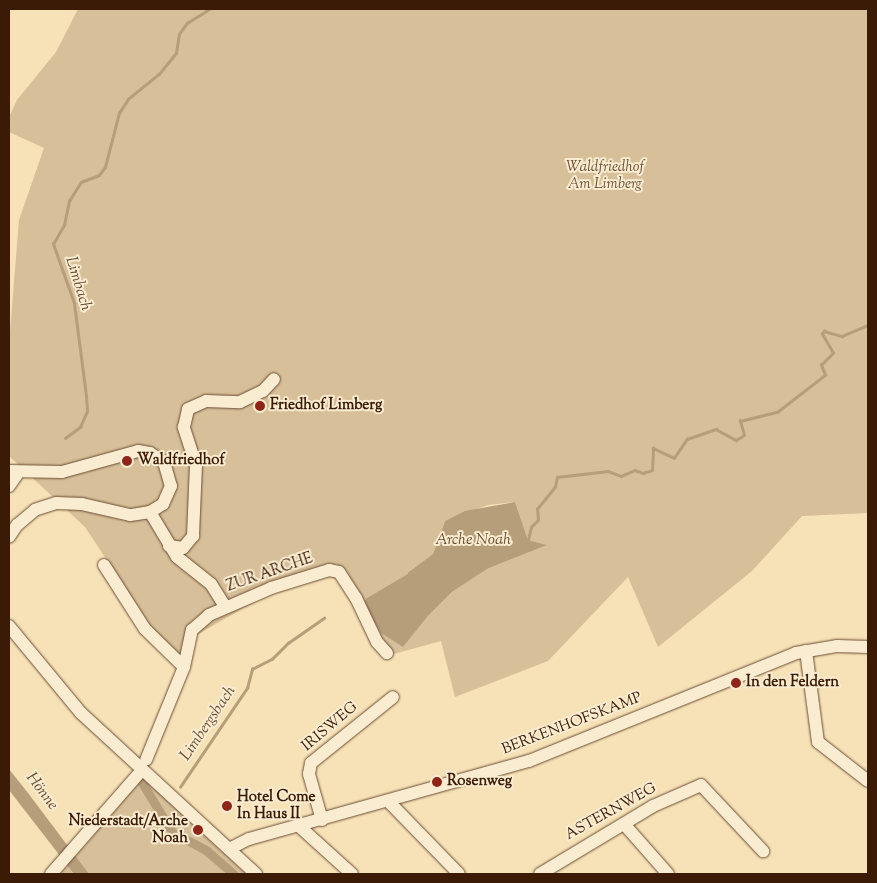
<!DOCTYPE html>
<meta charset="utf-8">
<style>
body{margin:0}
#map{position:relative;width:877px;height:883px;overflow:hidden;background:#f7e1b7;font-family:"Sorts Mill Goudy",serif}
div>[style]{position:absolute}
.green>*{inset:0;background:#d7bf99}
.water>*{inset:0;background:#b79e7b}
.stream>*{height:2.5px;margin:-1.25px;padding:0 1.25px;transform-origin:1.25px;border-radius:1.25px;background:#b79e7b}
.canal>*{height:9px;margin:-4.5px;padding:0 4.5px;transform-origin:4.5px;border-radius:4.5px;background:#b79e7b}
.roads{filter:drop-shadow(0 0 1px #6a4c32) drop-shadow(0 0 1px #6a4c32)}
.minor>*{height:12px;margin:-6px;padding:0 6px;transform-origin:6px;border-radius:6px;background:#faecd0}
.dots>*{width:14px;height:14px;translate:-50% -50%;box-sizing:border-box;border:2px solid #faecd0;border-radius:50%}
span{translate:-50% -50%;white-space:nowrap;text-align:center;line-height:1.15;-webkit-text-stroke:4px #faecd0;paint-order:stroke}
.park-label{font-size:15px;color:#6a4c32;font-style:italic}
.poi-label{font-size:15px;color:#3b1b06;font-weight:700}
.left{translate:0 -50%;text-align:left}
.right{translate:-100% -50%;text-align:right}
.street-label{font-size:15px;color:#3b1b06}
.water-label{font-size:16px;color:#66492f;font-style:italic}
.frame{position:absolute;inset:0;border:10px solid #3b1b06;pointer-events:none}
</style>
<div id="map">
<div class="green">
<i style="clip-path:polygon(evenodd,78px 9px,868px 9px,868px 513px,802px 516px,752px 571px,658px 647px,628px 577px,548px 661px,455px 697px,441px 641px,390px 655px,340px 568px,277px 589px,193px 637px,180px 659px,158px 638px,85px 527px,9px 456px,9px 344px,19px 220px,44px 148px,9px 132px,9px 117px,17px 100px,56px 52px,78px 9px,515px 502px,528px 540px,546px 545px,487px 569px,452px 592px,427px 617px,362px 602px,398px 581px,433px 554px,445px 521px,488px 505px,515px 502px)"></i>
<i style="clip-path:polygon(147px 781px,246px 874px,60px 874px,137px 785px)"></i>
</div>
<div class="water">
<i style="clip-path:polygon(515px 502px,528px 540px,547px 545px,487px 569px,452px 592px,427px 617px,403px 647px,381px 633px,362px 602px,398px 581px,433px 554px,445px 521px,465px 511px)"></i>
<i style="clip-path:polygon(9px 769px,28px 793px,89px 874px,74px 874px,9px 790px)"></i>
</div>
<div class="stream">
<i style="left:65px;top:438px;width:19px;rotate:-36deg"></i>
<i style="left:80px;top:427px;width:17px;rotate:-66deg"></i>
<i style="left:87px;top:411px;width:15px;rotate:-94deg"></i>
<i style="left:86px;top:396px;width:94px;rotate:-97.4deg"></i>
<i style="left:74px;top:303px;width:63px;rotate:-109.6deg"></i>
<i style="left:53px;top:244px;width:22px;rotate:-60deg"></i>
<i style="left:64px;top:225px;width:25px;rotate:-78deg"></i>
<i style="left:69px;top:201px;width:22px;rotate:-58deg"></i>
<i style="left:81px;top:182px;width:19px;rotate:-21deg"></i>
<i style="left:99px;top:175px;width:10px;rotate:-53deg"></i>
<i style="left:105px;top:167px;width:56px;rotate:-75.5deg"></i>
<i style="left:119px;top:113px;width:17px;rotate:-57deg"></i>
<i style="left:128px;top:99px;width:40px;rotate:-39deg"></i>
<i style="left:159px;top:74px;width:27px;rotate:-51deg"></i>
<i style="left:176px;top:53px;width:19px;rotate:-81deg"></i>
<i style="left:179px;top:34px;width:14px;rotate:-54deg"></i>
<i style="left:187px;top:23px;width:26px;rotate:-32deg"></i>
<i style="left:524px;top:541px;width:4px;rotate:-14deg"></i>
<i style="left:528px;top:540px;width:13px;rotate:-77deg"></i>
<i style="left:531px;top:527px;width:10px;rotate:-45deg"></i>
<i style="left:538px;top:520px;width:11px;rotate:-95deg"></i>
<i style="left:537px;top:509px;width:28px;rotate:-51deg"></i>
<i style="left:555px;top:487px;width:10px;rotate:-79deg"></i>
<i style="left:557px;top:477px;width:51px;rotate:-6.7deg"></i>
<i style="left:608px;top:471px;width:14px;rotate:21deg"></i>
<i style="left:621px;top:476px;width:15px;rotate:-23deg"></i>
<i style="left:635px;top:470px;width:9px;rotate:21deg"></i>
<i style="left:643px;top:473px;width:9px;rotate:-18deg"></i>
<i style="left:652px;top:470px;width:22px;rotate:-87deg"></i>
<i style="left:653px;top:448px;width:23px;rotate:25deg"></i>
<i style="left:674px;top:458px;width:23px;rotate:-56deg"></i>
<i style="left:687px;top:439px;width:31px;rotate:-19deg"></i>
<i style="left:716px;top:429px;width:23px;rotate:29deg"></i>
<i style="left:736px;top:440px;width:9px;rotate:-32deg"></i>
<i style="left:744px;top:435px;width:15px;rotate:-106deg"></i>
<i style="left:740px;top:421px;width:38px;rotate:-14deg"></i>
<i style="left:777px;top:412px;width:61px;rotate:-37.6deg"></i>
<i style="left:825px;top:375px;width:11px;rotate:-112deg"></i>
<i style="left:821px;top:365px;width:17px;rotate:-45deg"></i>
<i style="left:833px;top:353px;width:22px;rotate:-120deg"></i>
<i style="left:822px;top:334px;width:4px;rotate:-56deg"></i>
<i style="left:824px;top:331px;width:19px;rotate:16deg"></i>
<i style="left:842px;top:336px;width:28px;rotate:-23deg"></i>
<i style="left:409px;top:573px;width:32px;rotate:-36deg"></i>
<i style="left:367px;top:599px;width:42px;rotate:-30.3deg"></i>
<i style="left:180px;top:787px;width:120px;rotate:-55.9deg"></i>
<i style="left:247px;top:688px;width:20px;rotate:-75deg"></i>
<i style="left:252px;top:669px;width:22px;rotate:-27deg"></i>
<i style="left:272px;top:659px;width:23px;rotate:-45deg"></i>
<i style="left:288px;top:643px;width:44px;rotate:-34.8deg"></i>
</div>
<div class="canal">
<i style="left:141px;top:781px;width:60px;rotate:58.7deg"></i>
<i style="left:172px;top:832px;width:40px;rotate:28deg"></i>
<i style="left:207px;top:851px;width:35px;rotate:41deg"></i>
</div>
<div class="roads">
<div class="minor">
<i style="left:9px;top:471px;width:53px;rotate:1.1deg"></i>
<i style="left:62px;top:472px;width:79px;rotate:-15.4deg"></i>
<i style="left:138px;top:451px;width:12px;rotate:9deg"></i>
<i style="left:150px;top:453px;width:17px;rotate:33deg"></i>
<i style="left:164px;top:462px;width:25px;rotate:74deg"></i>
<i style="left:171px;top:486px;width:20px;rotate:114deg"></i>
<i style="left:163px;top:504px;width:15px;rotate:148deg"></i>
<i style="left:150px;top:512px;width:20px;rotate:171deg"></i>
<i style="left:130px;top:515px;width:49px;rotate:-167.1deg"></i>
<i style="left:82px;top:504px;width:26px;rotate:-178deg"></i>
<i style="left:56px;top:503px;width:22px;rotate:162deg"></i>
<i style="left:35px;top:510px;width:23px;rotate:140deg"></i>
<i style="left:17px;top:525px;width:14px;rotate:124deg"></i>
<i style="left:9px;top:486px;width:16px;rotate:-55deg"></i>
<i style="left:150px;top:512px;width:52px;rotate:59deg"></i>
<i style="left:177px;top:557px;width:43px;rotate:38.5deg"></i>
<i style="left:211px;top:584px;width:26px;rotate:58deg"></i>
<i style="left:169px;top:546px;width:14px;rotate:8deg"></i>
<i style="left:183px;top:548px;width:16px;rotate:-50deg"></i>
<i style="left:193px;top:536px;width:71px;rotate:-87.6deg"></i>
<i style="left:196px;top:465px;width:40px;rotate:-108deg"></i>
<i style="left:184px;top:427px;width:18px;rotate:-77deg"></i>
<i style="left:188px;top:409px;width:20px;rotate:-24deg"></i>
<i style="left:206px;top:401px;width:34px;rotate:2deg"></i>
<i style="left:240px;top:402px;width:25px;rotate:-26deg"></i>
<i style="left:263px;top:391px;width:16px;rotate:-47deg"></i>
<i style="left:104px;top:565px;width:76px;rotate:57.4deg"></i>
<i style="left:145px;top:629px;width:54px;rotate:44.3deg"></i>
<i style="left:184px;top:667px;width:100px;rotate:112.2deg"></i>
<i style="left:9px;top:626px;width:113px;rotate:50.4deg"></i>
<i style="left:81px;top:713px;width:238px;rotate:42.6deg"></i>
<i style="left:806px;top:651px;width:92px;rotate:82.5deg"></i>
<i style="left:818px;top:742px;width:63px;rotate:38deg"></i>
<i style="left:184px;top:667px;width:38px;rotate:-78deg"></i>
<i style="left:192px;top:630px;width:23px;rotate:-41deg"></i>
<i style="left:209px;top:615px;width:68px;rotate:-23.5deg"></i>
<i style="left:271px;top:588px;width:61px;rotate:-17.2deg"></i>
<i style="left:329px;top:570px;width:10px;rotate:11deg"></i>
<i style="left:339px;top:572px;width:31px;rotate:57deg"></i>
<i style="left:356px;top:598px;width:49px;rotate:64.5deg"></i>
<i style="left:377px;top:642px;width:15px;rotate:48deg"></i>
<i style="left:389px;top:802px;width:100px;rotate:45.8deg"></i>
<i style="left:322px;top:820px;width:48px;rotate:-105.8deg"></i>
<i style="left:309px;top:774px;width:11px;rotate:-80deg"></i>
<i style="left:311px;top:763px;width:105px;rotate:-38.8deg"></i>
<i style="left:624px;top:824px;width:67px;rotate:48.7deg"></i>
<i style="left:300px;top:827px;width:70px;rotate:42.1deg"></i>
<i style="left:229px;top:849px;width:22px;rotate:-27deg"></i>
<i style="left:249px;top:839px;width:291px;rotate:-15.6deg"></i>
<i style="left:529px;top:761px;width:288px;rotate:-22deg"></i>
<i style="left:796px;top:653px;width:42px;rotate:-9.7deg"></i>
<i style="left:837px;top:646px;width:31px;rotate:2deg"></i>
<i style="left:51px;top:874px;width:138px;rotate:-48.8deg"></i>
<i style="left:540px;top:874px;width:132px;rotate:-31deg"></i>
<i style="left:653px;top:806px;width:52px;rotate:-23.6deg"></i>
<i style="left:701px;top:785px;width:91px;rotate:46.8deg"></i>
</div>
</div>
<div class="dots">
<i style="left:260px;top:406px;background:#8f2418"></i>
<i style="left:127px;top:461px;background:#8f2418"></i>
<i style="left:736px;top:683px;background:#8f2418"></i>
<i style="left:437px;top:782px;background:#8f2418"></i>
<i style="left:227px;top:806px;background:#8f2418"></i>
<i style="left:198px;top:830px;background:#8f2418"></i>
</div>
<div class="park-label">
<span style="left:605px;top:176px">Waldfriedhof<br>Am Limberg</span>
</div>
<div class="poi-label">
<span class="left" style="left:270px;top:406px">Friedhof Limberg</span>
<span class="left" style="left:137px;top:461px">Waldfriedhof</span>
<span class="left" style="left:746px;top:683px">In den Feldern</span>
<span class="left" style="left:447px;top:782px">Rosenweg</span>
<span class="left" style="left:237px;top:806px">Hotel Come<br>In Haus II</span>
<span class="right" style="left:188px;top:830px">Niederstadt/Arche<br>Noah</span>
</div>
<div class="street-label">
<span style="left:270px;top:573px;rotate:-19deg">ZUR ARCHE</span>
<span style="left:572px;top:724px;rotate:-21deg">BERKENHOFSKAMP</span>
<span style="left:330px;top:727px;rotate:-40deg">IRISWEG</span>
<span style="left:611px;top:812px;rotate:-29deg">ASTERNWEG</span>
</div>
<div class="water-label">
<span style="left:77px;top:284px;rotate:73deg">Limbach</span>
<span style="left:473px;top:541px">Arche Noah</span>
<span style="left:209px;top:724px;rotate:-56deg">Limbergsbach</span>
<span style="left:41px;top:792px;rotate:53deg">Hönne</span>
</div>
<div class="frame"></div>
</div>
